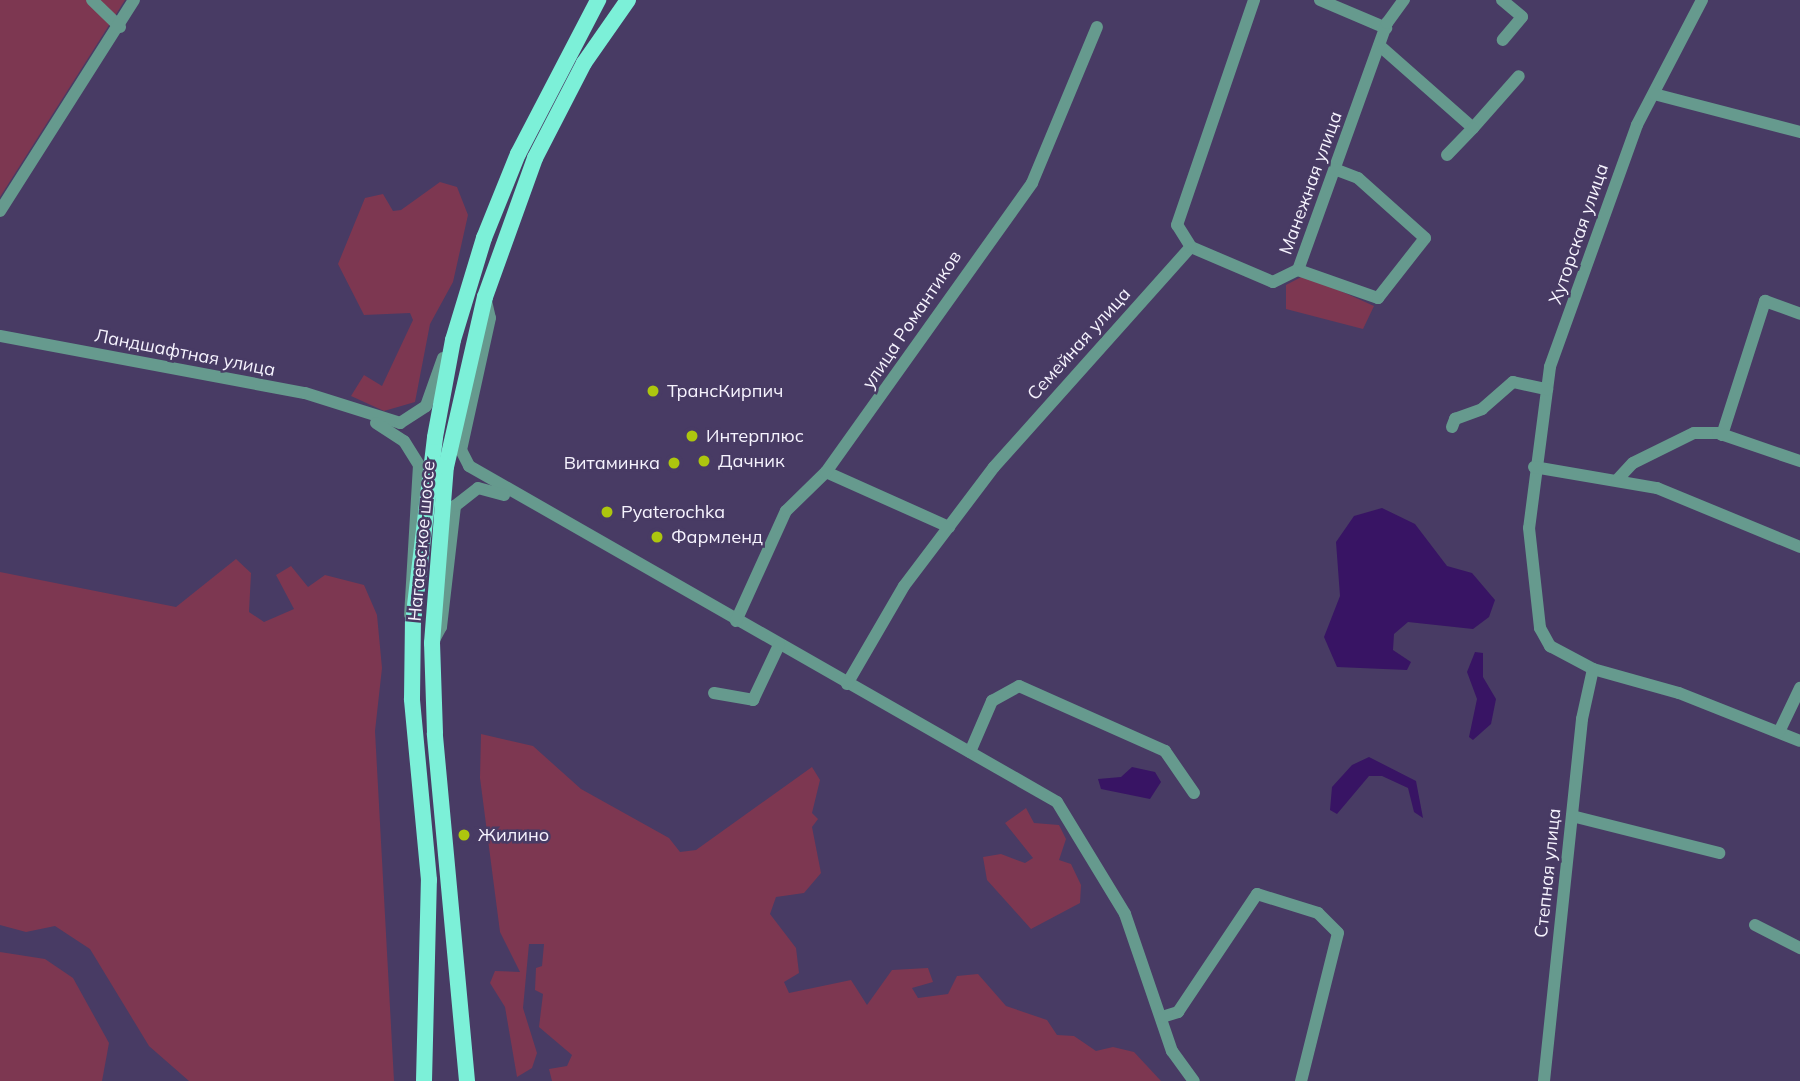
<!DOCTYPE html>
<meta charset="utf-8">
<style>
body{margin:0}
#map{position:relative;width:1800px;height:1081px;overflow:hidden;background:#483b64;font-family:Mulish,sans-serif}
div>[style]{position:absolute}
.green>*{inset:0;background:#7d3751}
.water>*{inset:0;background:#381464}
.minor>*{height:12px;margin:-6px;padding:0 6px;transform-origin:6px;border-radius:6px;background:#669a8e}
.major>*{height:16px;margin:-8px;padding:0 8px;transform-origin:8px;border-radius:8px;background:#7cf0d8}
.dots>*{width:19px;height:19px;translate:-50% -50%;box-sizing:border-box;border:4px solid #483b64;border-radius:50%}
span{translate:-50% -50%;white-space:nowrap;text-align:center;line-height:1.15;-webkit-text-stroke:5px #483b64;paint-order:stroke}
.street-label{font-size:18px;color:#f6f3fe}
.poi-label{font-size:18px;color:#f6f3fe}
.left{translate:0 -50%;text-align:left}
.right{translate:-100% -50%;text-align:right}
</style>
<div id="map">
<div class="green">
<i style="clip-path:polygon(0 0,125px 0,0 197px)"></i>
<i style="clip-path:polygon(440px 182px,457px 187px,468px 215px,453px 282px,430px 324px,415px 402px,384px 411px,351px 396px,364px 375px,382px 386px,413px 320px,410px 313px,364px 315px,338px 264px,365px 198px,383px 194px,393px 211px,401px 210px)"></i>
<i style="clip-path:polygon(1305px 275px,1374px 306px,1363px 329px,1286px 309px,1286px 285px)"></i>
<i style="clip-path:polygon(236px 559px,251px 573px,249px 612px,264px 622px,294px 609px,276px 575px,291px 566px,308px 587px,325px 575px,364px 585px,377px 615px,382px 668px,375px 731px,394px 1081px,189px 1081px,149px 1046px,90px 949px,55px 926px,26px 932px,0 925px,0 572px,176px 607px)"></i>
<i style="clip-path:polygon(481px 734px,533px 746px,581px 789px,669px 838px,680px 852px,696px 850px,812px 767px,820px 780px,812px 813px,818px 819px,812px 827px,821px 873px,804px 893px,776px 897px,770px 914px,796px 948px,799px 973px,784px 982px,789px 993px,851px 980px,867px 1005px,892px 970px,928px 968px,933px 982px,912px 988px,918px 998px,948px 994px,957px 976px,978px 974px,1006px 1006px,1047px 1020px,1057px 1035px,1074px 1036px,1096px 1051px,1113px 1047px,1134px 1052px,1161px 1081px,552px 1081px,549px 1069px,567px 1066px,572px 1055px,539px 1027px,543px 994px,535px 990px,536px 968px,542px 966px,544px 944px,529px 944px,523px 1008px,537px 1053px,532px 1068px,517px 1077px,505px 1007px,490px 983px,495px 971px,520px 972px,500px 932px,480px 778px)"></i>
<i style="clip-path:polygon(1026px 808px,1034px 823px,1059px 825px,1066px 839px,1059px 860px,1071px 864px,1081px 885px,1080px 903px,1031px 929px,987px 880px,983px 857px,1001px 854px,1025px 863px,1033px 858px,1005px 823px)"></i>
<i style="clip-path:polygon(0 952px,45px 959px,73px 978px,109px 1043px,102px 1081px,0 1081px)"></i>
</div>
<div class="water">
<i style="clip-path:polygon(1382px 508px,1415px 524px,1447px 566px,1472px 573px,1495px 600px,1489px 617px,1473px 629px,1408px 622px,1394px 634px,1393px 650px,1411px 662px,1407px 670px,1337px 667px,1324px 637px,1340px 596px,1336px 542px,1354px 516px)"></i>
<i style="clip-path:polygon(1475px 652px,1483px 653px,1483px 677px,1496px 699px,1491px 724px,1473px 740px,1469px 737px,1477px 699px,1467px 672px)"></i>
<i style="clip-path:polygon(1369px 757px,1416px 781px,1423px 818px,1414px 812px,1408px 788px,1382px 776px,1369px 776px,1337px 814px,1330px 810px,1332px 787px,1352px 765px)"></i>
<i style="clip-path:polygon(1132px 767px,1155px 772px,1161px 782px,1150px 799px,1101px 789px,1098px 779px,1121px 777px)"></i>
</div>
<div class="minor">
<i style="left:92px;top:0;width:39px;rotate:44deg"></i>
<i style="left:1320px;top:0;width:72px;rotate:23deg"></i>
<i style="left:1502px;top:0;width:26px;rotate:40deg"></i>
<i style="left:1522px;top:17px;width:30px;rotate:130deg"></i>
<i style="left:1702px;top:0;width:141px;rotate:117.5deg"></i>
<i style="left:1637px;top:125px;width:257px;rotate:109.8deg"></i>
<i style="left:1550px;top:367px;width:162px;rotate:97.4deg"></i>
<i style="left:1529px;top:528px;width:101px;rotate:83.7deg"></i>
<i style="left:1540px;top:628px;width:21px;rotate:61deg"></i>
<i style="left:1550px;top:646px;width:49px;rotate:28.1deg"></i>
<i style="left:1593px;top:669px;width:89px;rotate:15.6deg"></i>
<i style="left:1679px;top:693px;width:130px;rotate:21.6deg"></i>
<i style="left:1380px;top:46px;width:124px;rotate:41.4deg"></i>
<i style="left:1473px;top:128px;width:69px;rotate:-48.5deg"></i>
<i style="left:1654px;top:94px;width:151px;rotate:14.6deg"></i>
<i style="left:1447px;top:155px;width:37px;rotate:-46deg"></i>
<i style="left:0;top:211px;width:250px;rotate:-57.6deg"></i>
<i style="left:1191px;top:247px;width:89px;rotate:23.1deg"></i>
<i style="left:1273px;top:282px;width:28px;rotate:-26deg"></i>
<i style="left:1298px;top:270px;width:263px;rotate:-70.2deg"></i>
<i style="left:1387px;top:23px;width:29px;rotate:-54deg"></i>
<i style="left:1298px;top:270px;width:85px;rotate:19.3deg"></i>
<i style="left:1378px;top:298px;width:76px;rotate:-51.9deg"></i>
<i style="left:1425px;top:238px;width:90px;rotate:-138.2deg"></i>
<i style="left:1358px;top:178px;width:25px;rotate:-159deg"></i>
<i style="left:486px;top:301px;width:17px;rotate:77deg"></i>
<i style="left:490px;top:318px;width:135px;rotate:102.4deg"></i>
<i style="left:461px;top:450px;width:18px;rotate:63deg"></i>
<i style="left:469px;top:466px;width:677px;rotate:29.74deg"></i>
<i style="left:1057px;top:802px;width:131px;rotate:58.7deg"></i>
<i style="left:1125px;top:914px;width:145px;rotate:71.1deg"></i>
<i style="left:1172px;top:1051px;width:37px;rotate:54deg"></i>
<i style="left:0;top:336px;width:310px;rotate:10.6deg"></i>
<i style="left:305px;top:393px;width:100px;rotate:17.5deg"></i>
<i style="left:400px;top:423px;width:31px;rotate:-33deg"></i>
<i style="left:426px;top:406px;width:51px;rotate:-70.5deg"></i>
<i style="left:376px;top:423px;width:33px;rotate:33deg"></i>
<i style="left:404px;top:441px;width:28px;rotate:58deg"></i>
<i style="left:419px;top:465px;width:150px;rotate:93.4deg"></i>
<i style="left:1452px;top:427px;width:9px;rotate:-69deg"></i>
<i style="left:1455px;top:419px;width:29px;rotate:-20deg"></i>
<i style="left:1482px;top:409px;width:41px;rotate:-41.1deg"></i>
<i style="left:1513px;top:382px;width:35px;rotate:12deg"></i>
<i style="left:1722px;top:435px;width:141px;rotate:-72.2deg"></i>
<i style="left:1765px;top:301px;width:37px;rotate:20deg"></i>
<i style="left:1534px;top:467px;width:125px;rotate:9.7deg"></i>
<i style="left:1657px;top:488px;width:155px;rotate:22.4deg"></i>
<i style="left:826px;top:472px;width:135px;rotate:24.1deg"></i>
<i style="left:1617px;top:480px;width:23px;rotate:-47deg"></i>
<i style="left:1633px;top:463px;width:68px;rotate:-26.2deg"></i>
<i style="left:1694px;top:433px;width:24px"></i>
<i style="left:1718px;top:433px;width:87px;rotate:18.9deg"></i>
<i style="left:736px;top:621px;width:121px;rotate:-65.6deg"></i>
<i style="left:786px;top:511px;width:56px;rotate:-44.3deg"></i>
<i style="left:826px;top:472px;width:355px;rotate:-54.5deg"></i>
<i style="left:1032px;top:183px;width:169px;rotate:-67.4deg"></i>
<i style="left:434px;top:640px;width:15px;rotate:-62deg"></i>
<i style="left:441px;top:627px;width:122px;rotate:-83.4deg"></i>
<i style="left:455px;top:506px;width:29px;rotate:-38deg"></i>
<i style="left:478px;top:488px;width:27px;rotate:15deg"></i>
<i style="left:847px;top:684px;width:113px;rotate:-59.8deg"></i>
<i style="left:904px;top:586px;width:149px;rotate:-52.9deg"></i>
<i style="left:994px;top:467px;width:295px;rotate:-48.2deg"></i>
<i style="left:1191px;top:247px;width:26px;rotate:-122deg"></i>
<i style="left:1177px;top:225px;width:238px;rotate:-71.1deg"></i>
<i style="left:714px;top:693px;width:40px;rotate:10deg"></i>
<i style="left:753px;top:700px;width:61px;rotate:-64.7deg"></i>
<i style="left:1779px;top:732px;width:49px;rotate:-64.5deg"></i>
<i style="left:970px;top:752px;width:56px;rotate:-66.7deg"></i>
<i style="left:992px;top:701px;width:31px;rotate:-29deg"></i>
<i style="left:1019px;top:686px;width:160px;rotate:24deg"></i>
<i style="left:1165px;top:751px;width:51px;rotate:55.4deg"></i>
<i style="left:1572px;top:816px;width:152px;rotate:14.1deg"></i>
<i style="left:1755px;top:925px;width:51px;rotate:27.1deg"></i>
<i style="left:1162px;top:1017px;width:17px;rotate:-17deg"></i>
<i style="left:1178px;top:1012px;width:142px;rotate:-56.2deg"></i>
<i style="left:1257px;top:894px;width:64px;rotate:17.3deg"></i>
<i style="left:1318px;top:913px;width:28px;rotate:45deg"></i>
<i style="left:1338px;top:933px;width:153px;rotate:104deg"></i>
<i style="left:1544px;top:1081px;width:364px;rotate:-84deg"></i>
<i style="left:1582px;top:719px;width:51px;rotate:-77.6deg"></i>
</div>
<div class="major">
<i style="left:424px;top:1081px;width:201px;rotate:-88.6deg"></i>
<i style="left:429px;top:880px;width:182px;rotate:-95.4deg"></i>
<i style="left:412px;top:699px;width:77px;rotate:-89.3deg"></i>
<i style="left:413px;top:622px;width:186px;rotate:-83.2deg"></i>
<i style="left:435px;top:437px;width:99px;rotate:-79.5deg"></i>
<i style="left:453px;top:340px;width:107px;rotate:-73.1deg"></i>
<i style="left:484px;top:238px;width:91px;rotate:-68deg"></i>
<i style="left:518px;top:154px;width:174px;rotate:-62.5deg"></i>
<i style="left:467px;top:1081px;width:349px;rotate:-95.3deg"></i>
<i style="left:435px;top:733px;width:90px;rotate:-91.9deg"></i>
<i style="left:432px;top:643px;width:177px;rotate:-85.5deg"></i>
<i style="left:446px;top:467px;width:174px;rotate:-77.1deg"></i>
<i style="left:485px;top:297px;width:148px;rotate:-70.2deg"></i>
<i style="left:535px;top:158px;width:107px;rotate:-62.7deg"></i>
<i style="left:584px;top:63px;width:77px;rotate:-55.1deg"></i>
</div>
<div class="dots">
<i style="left:653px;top:391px;background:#adc60e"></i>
<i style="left:692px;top:436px;background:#adc60e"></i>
<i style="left:704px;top:461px;background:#adc60e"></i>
<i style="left:674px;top:463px;background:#adc60e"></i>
<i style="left:607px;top:512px;background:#adc60e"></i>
<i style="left:657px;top:537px;background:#adc60e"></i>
<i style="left:464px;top:835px;background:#adc60e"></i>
</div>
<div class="street-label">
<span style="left:1311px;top:183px;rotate:-70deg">Манежная улица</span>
<span style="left:1579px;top:234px;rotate:-71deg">Хуторская улица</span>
<span style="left:912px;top:320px;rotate:-56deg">улица Романтиков</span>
<span style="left:1079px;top:344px;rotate:-48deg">Семейная улица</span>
<span style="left:185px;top:353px;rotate:11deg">Ландшафтная улица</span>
<span style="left:422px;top:541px;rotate:-85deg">Нагаевское шоссе</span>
<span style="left:1548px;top:873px;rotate:-84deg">Степная улица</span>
</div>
<div class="poi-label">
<span class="left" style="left:667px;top:391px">ТрансКирпич</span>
<span class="left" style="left:706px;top:436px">Интерплюс</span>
<span class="left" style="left:718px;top:461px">Дачник</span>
<span class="right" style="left:660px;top:463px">Витаминка</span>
<span class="left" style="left:621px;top:512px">Pyaterochka</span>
<span class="left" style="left:671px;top:537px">Фармленд</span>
<span class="left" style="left:478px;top:835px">Жилино</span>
</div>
</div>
